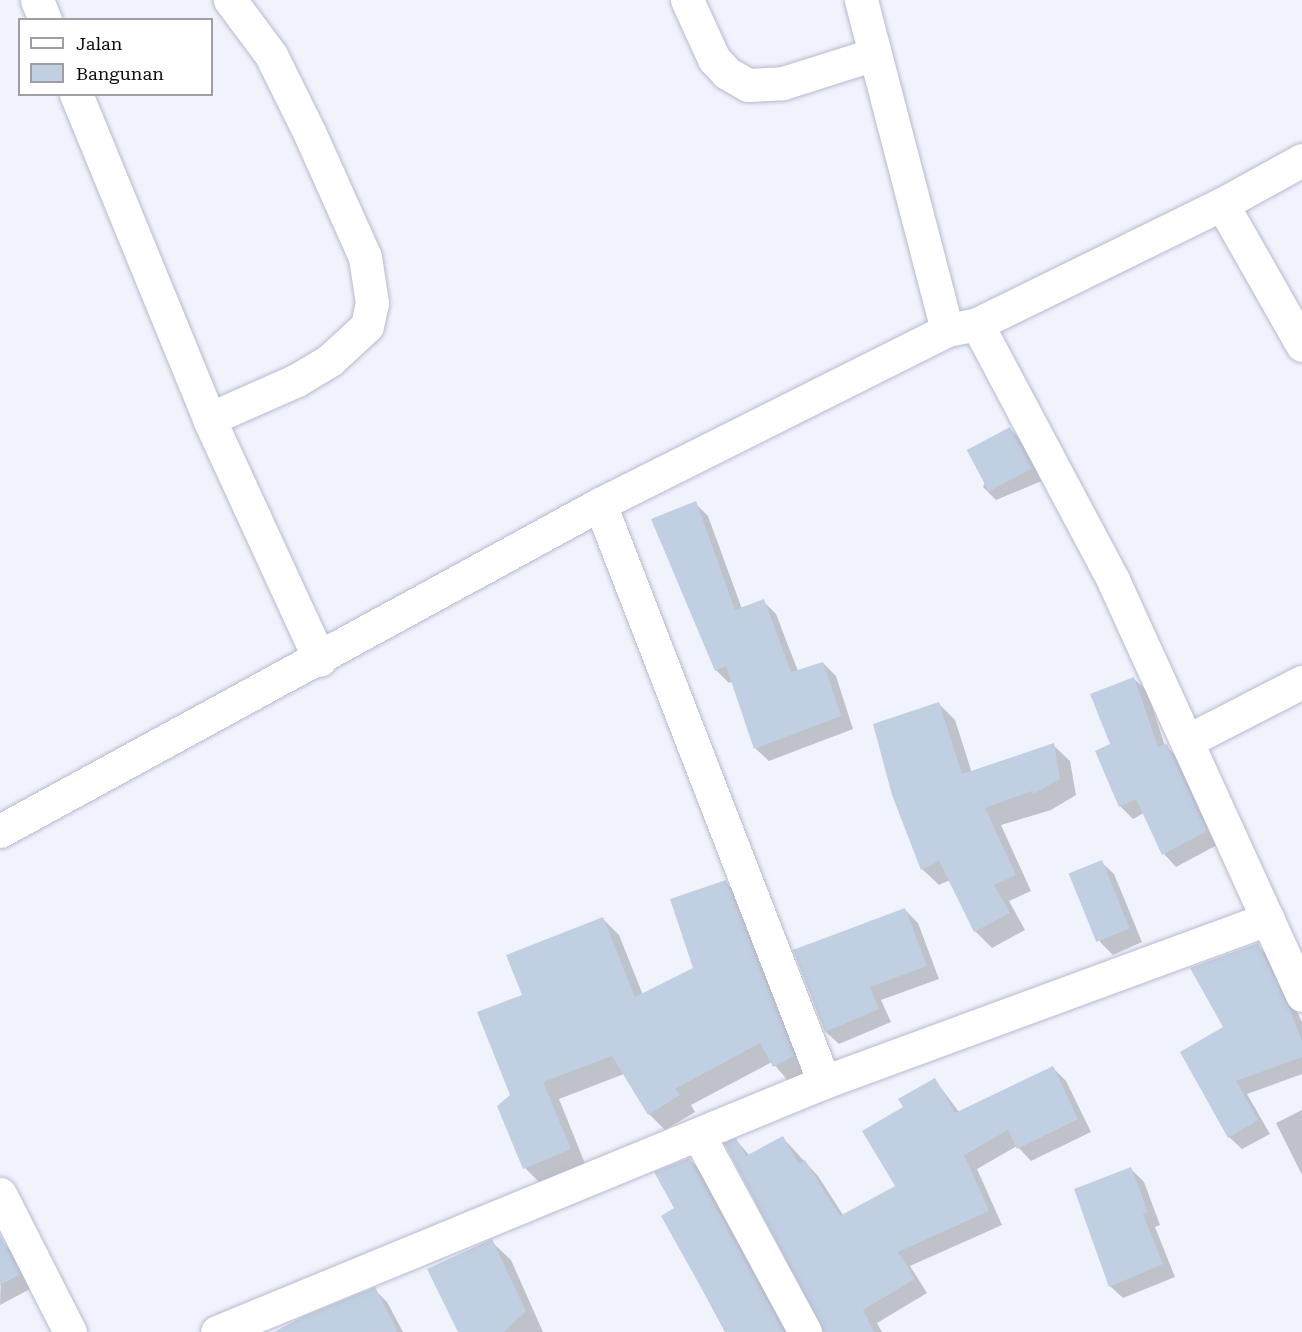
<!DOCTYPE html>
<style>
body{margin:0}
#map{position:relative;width:1302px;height:1332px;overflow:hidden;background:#f1f3fc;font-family:"Roboto Serif",serif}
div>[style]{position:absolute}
.shadow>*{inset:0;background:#0003}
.building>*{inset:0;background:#c0cfe1;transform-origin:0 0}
.roads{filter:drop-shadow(0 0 2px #b7bad0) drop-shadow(0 0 2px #b7bad0)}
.street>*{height:33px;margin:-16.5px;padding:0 16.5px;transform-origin:16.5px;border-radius:16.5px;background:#fff}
span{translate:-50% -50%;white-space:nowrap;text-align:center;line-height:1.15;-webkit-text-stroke:6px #fff;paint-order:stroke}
.legend{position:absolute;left:18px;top:18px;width:195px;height:78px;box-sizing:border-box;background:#fff;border:2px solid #9e9fa1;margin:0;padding:8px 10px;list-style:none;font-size:18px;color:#0d0e15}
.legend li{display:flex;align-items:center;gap:12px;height:30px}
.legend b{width:30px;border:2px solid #9e9fa1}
</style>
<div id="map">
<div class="shadow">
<i style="clip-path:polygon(1010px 429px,1023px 442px,1044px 480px,996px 500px,983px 487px)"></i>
<i style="clip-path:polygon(695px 503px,708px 516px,742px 609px,763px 601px,776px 614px,798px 671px,823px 663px,836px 676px,853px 729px,769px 761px,756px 749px,733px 681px,729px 683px,716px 670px)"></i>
<i style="clip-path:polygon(1134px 679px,1147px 691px,1165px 746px,1179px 758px,1219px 844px,1176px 867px,1164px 854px,1144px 813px,1133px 819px,1120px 806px,1112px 745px)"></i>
<i style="clip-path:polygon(939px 704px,955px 720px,972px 773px,1053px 745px,1070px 761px,1076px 795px,1051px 810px,1001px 825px,1031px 891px,1009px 901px,1025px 930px,992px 948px,975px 931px,950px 880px,939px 885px,922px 869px)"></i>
<i style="clip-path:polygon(1101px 862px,1114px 874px,1142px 942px,1113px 955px,1100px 942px)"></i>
<i style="clip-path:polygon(725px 882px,742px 898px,809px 1072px,790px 1083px,772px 1062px,691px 1105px,695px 1112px,665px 1130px,649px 1114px,624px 1074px,559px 1099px,586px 1166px,541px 1184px,525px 1168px,524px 996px,603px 919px,619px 935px,643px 995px,695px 969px)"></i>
<i style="clip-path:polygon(905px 910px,918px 923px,939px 979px,881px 1000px,891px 1022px,839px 1044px,826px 1032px,795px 950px)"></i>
<i style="clip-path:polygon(1257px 945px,1270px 957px,1302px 1022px,1302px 1074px,1247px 1094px,1270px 1134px,1242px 1149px,1229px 1137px,1225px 1027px)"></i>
<i style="clip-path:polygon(1053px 1068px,1066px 1081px,1091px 1132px,1031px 1161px,1017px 1146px,977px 1169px,1002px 1225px,910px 1266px,927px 1293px,877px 1323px,882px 1332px,823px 1332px,823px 1323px,736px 1140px,750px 1156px,783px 1138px,818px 1176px,843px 1215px,897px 1186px,905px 1107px,935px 1080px,959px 1112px)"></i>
<i style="clip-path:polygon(1302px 1110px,1302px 1175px,1276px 1123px)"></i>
<i style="clip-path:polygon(689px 1159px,703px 1173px,789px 1332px,725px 1332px,663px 1216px,676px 1209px)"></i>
<i style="clip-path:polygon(1131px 1169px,1144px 1182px,1160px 1225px,1155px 1227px,1175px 1277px,1123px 1298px,1110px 1286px)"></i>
<i style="clip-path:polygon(491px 1241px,511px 1260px,543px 1332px,460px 1332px)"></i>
<i style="clip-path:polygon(2px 1242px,15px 1255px,32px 1288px,0 1305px)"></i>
<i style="clip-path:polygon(374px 1289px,387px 1302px,403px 1332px,308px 1332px)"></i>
</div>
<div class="building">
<i style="left:1010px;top:427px;width:47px;height:49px;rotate:62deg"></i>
<i style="clip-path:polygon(696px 501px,735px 610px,764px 599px,791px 672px,823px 662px,841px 716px,754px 749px,726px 666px,715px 671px,651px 519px)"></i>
<i style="clip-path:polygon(1134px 677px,1158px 747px,1167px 744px,1207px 831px,1162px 855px,1136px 799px,1119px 807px,1095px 751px,1110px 744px,1090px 694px)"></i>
<i style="clip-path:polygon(939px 702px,962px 774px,1054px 743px,1060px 779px,1033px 794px,1032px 791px,985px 808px,1016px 875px,994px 885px,1010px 913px,974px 932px,939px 861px,921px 870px,892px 795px,873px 724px)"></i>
<i style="left:1102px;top:860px;width:74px;height:36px;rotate:68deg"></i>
<i style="clip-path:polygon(726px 880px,794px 1056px,773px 1067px,760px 1043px,675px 1089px,680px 1095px,648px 1115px,612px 1056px,543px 1082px,571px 1149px,523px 1169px,497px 1106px,510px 1095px,477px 1012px,522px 995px,506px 955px,603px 917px,635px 997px,693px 968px,670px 899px)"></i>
<i style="clip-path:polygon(905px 908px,927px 966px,870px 987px,879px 1009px,825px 1032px,793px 950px)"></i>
<i style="clip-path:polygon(1258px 943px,1290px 1010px,1302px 1041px,1302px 1057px,1236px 1081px,1258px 1120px,1228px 1138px,1180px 1052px,1223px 1027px,1190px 968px)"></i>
<i style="clip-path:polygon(1053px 1066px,1078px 1119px,1017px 1149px,1008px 1130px,964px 1155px,989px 1211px,898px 1252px,915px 1279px,863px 1310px,874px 1332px,824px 1332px,724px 1143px,736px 1138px,746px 1156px,783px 1136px,799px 1164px,805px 1160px,840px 1216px,895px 1186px,862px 1131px,903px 1107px,898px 1099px,935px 1078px,955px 1113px)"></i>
<i style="clip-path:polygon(689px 1158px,784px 1332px,726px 1332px,661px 1216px,674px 1208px,654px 1172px)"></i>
<i style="clip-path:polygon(1131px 1167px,1148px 1212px,1143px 1214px,1163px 1264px,1109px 1287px,1074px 1189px)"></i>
<i style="clip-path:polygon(0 1235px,20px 1274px,0 1285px)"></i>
<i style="clip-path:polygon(492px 1239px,526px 1311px,504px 1332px,458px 1332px,427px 1269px)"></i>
<i style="clip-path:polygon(375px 1287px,398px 1332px,274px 1332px,302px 1317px)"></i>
</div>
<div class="roads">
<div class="street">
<i style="left:37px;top:0;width:22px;rotate:68deg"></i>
<i style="left:687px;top:0;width:65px;rotate:65.4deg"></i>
<i style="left:714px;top:59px;width:19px;rotate:47deg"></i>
<i style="left:727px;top:73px;width:24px;rotate:30deg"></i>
<i style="left:748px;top:85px;width:35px;rotate:-3deg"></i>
<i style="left:783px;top:83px;width:96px;rotate:-17.5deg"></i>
<i style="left:861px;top:0;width:341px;rotate:75.4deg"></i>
<i style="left:76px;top:94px;width:351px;rotate:67.7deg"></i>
<i style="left:209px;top:419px;width:265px;rotate:65.3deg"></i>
<i style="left:1222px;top:204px;width:162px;rotate:60.4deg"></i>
<i style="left:977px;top:324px;width:290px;rotate:62deg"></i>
<i style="left:1113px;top:580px;width:456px;rotate:65.5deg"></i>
<i style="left:209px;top:419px;width:96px;rotate:-23.9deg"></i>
<i style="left:297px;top:380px;width:39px;rotate:-31deg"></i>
<i style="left:330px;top:360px;width:50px;rotate:-42.6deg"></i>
<i style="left:367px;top:326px;width:24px;rotate:-78deg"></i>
<i style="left:372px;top:303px;width:47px;rotate:-98.7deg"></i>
<i style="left:365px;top:257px;width:135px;rotate:-114.1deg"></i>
<i style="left:310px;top:134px;width:88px;rotate:-116.3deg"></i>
<i style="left:271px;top:55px;width:69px;rotate:-126.7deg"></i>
<i style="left:600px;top:504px;width:620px;rotate:68.82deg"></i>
<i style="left:1187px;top:741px;width:129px;rotate:-27.2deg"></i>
<i style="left:0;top:831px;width:683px;rotate:-28.59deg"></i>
<i style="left:600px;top:504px;width:388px;rotate:-26.6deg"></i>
<i style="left:947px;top:330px;width:31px;rotate:-11deg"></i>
<i style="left:977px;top:324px;width:273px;rotate:-26.1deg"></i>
<i style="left:1222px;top:204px;width:91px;rotate:-28.8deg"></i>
<i style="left:698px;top:1134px;width:225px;rotate:61.6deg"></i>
<i style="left:0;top:1194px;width:155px;rotate:63.1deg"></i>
<i style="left:217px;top:1332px;width:656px;rotate:-22.38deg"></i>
<i style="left:824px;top:1082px;width:473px;rotate:-20.2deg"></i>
</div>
</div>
<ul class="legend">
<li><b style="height:8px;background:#fff"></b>Jalan</li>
<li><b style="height:16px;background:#c0cfe1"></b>Bangunan</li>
</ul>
</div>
